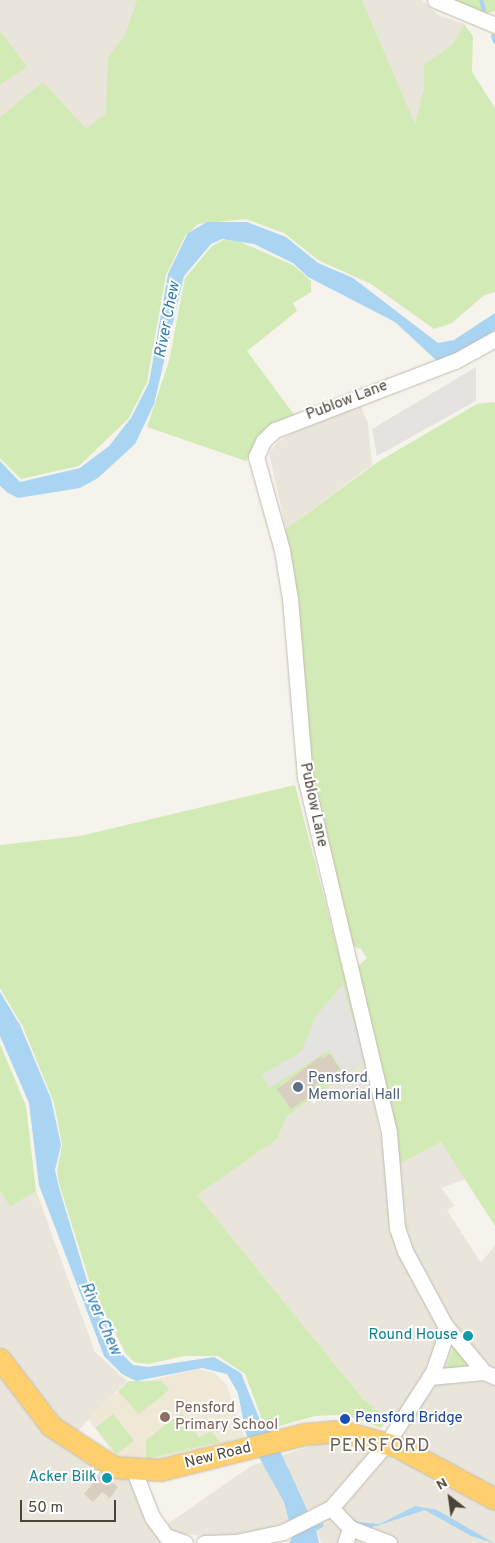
<!DOCTYPE html>
<style>
body{margin:0}
#map{position:relative;width:495px;height:1543px;overflow:hidden;background:#f6f3ec;font-family:Overpass,sans-serif}
div>[style]{position:absolute}
.residential>*{inset:0;background:#eae5da}
.education>*{inset:0;background:#efe8d6}
.green>*{inset:0;background:#d2eab5;transform-origin:0 0}
.parking>*{inset:0;background:#e5e3e0}
.water>*{inset:0;background:#a9d4f2}
.stream>*{height:4px;margin:-2px;padding:0 2px;transform-origin:2px;border-radius:2px;background:#a9d4f2}
.building>*{inset:0;background:#d8cfc1}
.roads{filter:drop-shadow(0 0 1px #c2bbae) drop-shadow(0 0 1px #c2bbae)}
.minor>*{height:15px;margin:-7.5px;padding:0 7.5px;transform-origin:7.5px;border-radius:7.5px;background:#fff}
.highway>*{height:21px;margin:-10.5px;padding:0 10.5px;transform-origin:10.5px;border-radius:10.5px;background:#ffcf6e}
.dots>*{width:14px;height:14px;translate:-50% -50%;box-sizing:border-box;border:2px solid #fff;border-radius:50%}
span{translate:-50% -50%;white-space:nowrap;text-align:center;line-height:1.15;-webkit-text-stroke:4px #fff;paint-order:stroke}
.street-label{font-size:15px;color:#4b4439}
.service-label{font-size:15px;color:#4e5e75}
.left{translate:0 -50%;text-align:left}
.culture-label{font-size:15px;color:#0d838f}
.right{translate:-100% -50%;text-align:right}
.education-label{font-size:15px;color:#785e54}
.transit-label{font-size:15px;color:#164399}
.water-label{font-size:16px;color:#2e7ab2;font-style:italic}
.quarter-label{font-size:18px;color:#6e6250;letter-spacing:1px}
.north{position:absolute;left:425px;top:1473px;width:50px;height:50px;-webkit-text-stroke:4px #fff;paint-order:stroke;rotate:330deg;font-size:14px;font-weight:700;line-height:20px;text-align:center;color:#4b4439}
.north::after{content:'';display:block;margin:auto;width:18px;height:22px;background:#4b4439;clip-path:polygon(50% 0,100% 100%,50% 72%,0 100%)}
.scale{position:absolute;left:20px;top:1500px;width:96px;height:22px;box-sizing:border-box;border:2px solid #4b4439;border-top:0;padding-left:6px;font-size:15px;line-height:18px;white-space:nowrap;color:#4b4439;-webkit-text-stroke:4px #fff;paint-order:stroke}
</style>
<div id="map">
<div class="residential">
<i style="clip-path:polygon(0 0,137px 0,125px 35px,108px 57px,107px 114px,44px 163px,0 126px)"></i>
<i style="clip-path:polygon(362px 0,422px 0,438px 15px,464px 24px,453px 44px,424px 65px,424px 87px,415px 125px)"></i>
<i style="clip-path:polygon(360px 404px,368px 424px,372px 465px,286px 529px,269px 454px,277px 443px,300px 428px)"></i>
<i style="clip-path:polygon(366px 1060px,387px 1170px,441px 1142px,466px 1179px,441px 1188px,455px 1206px,447px 1210px,481px 1263px,495px 1245px,495px 1543px,321px 1543px,312px 1517px,278px 1530px,275px 1543px,205px 1543px,204px 1536px,173px 1533px,170px 1543px,0 1543px,0 1190px,10px 1207px,36px 1191px,95px 1352px,127px 1381px,64px 1445px,111px 1476px,130px 1480px,136px 1498px,156px 1532px,251px 1466px,322px 1442px,358px 1441px,394px 1460px,409px 1438px,363px 1399px,196px 1194px,277px 1139px,287px 1116px)"></i>
</div>
<div class="education">
<i style="clip-path:polygon(199px 1369px,215px 1373px,227px 1386px,244px 1437px,165px 1459px,139px 1462px,116px 1457px,88px 1419px,129px 1381px,139px 1383px)"></i>
</div>
<div class="green">
<i style="clip-path:polygon(137px 0,362px 0,415px 124px,424px 87px,424px 65px,453px 44px,464px 24px,473px 36px,472px 72px,495px 108px,495px 292px,483px 296px,452px 323px,434px 329px,371px 284px,318px 260px,284px 233px,246px 219px,198px 224px,185px 236px,166px 275px,147px 382px,129px 418px,79px 466px,21px 479px,0 458px,0 117px,43px 82px,86px 129px,106px 114px,108px 57px,125px 35px)"></i>
<i style="clip-path:polygon(447px 0,495px 0,495px 11px,484px 14px)"></i>
<i style="clip-path:polygon(0 31px,27px 67px,0 85px)"></i>
<i style="clip-path:polygon(223px 240px,238px 241px,293px 265px,311px 281px,311px 292px,293px 303px,297px 311px,247px 351px,295px 416px,257px 438px,246px 461px,147px 427px,169px 361px,185px 278px,212px 246px)"></i>
<i style="clip-path:polygon(494px 402px,495px 404px,495px 1226px,441px 1142px,397px 1165px,394px 1124px,358px 966px,367px 958px,361px 949px,351px 945px,314px 779px,286px 529px,379px 461px,477px 404px)"></i>
<i style="clip-path:polygon(295px 785px,366px 1060px,287px 1116px,277px 1139px,197px 1195px,363px 1399px,388px 1420px,381px 1428px,356px 1418px,336px 1415px,315px 1416px,272px 1428px,263px 1422px,245px 1374px,218px 1356px,184px 1356px,148px 1364px,134px 1362px,126px 1354px,92px 1289px,60px 1187px,57px 1171px,62px 1145px,54px 1103px,23px 1027px,0 988px,0 845px,80px 836px)"></i>
<i style="clip-path:polygon(0 1044px,26px 1106px,36px 1191px,10px 1207px,0 1190px)"></i>
<i style="clip-path:polygon(454px 1346px,470px 1364px,468px 1367px,446px 1369px)"></i>
<i style="clip-path:polygon(129px 1381px,162px 1381px,169px 1390px,139px 1414px,118px 1391px)"></i>
<i style="clip-path:polygon(181px 1413px,199px 1438px,211px 1431px,220px 1442px,146px 1459px,146px 1440px)"></i>
<i style="left:113px;top:1414px;width:34px;height:22px;rotate:52deg"></i>
</div>
<div class="parking">
<i style="clip-path:polygon(476px 367px,476px 401px,377px 456px,372px 429px)"></i>
<i style="clip-path:polygon(343px 984px,365px 1060px,344px 1074px,329px 1050px,269px 1088px,262px 1075px,301px 1052px,315px 1017px)"></i>
</div>
<div class="water">
<i style="clip-path:polygon(207px 222px,247px 222px,286px 237px,318px 263px,353px 278px,438px 343px,454px 340px,495px 313px,495px 330px,468px 348px,437px 361px,395px 322px,308px 277px,293px 263px,254px 244px,222px 239px,211px 244px,184px 276px,154px 404px,135px 444px,98px 478px,80px 488px,18px 498px,8px 493px,0 486px,0 461px,20px 482px,80px 468px,109px 446px,131px 418px,149px 383px,168px 274px,188px 233px)"></i>
<i style="clip-path:polygon(0 992px,20px 1025px,51px 1099px,61px 1145px,55px 1170px,59px 1188px,92px 1297px,124px 1356px,133px 1365px,148px 1367px,214px 1357px,241px 1373px,261px 1423px,269px 1427px,316px 1529px,319px 1543px,289px 1543px,293px 1536px,284px 1502px,246px 1434px,238px 1393px,227px 1374px,202px 1368px,136px 1381px,122px 1374px,104px 1356px,39px 1185px,29px 1103px,0 1036px)"></i>
<i style="clip-path:polygon(415px 1506px,437px 1510px,494px 1543px,471px 1536px,425px 1510px,370px 1528px,349px 1521px,341px 1511px,358px 1522px,380px 1524px)"></i>
</div>
<div class="stream">
<i style="left:481px;top:0;width:10px;rotate:73deg"></i>
<i style="left:493px;top:36px;width:6px;rotate:72deg"></i>
<i style="left:313px;top:1530px;width:10px;rotate:-29deg"></i>
</div>
<div class="building">
<i style="clip-path:polygon(330px 1054px,340px 1069px,315px 1085px,318px 1091px,291px 1109px,277px 1089px,321px 1056px,322px 1059px)"></i>
<i style="clip-path:polygon(101px 1474px,118px 1487px,110px 1498px,102px 1492px,93px 1502px,84px 1494px)"></i>
</div>
<div class="roads">
<div class="minor">
<i style="left:435px;top:0;width:65px;rotate:22.6deg"></i>
<i style="left:445px;top:1325px;width:61px;rotate:50.3deg"></i>
<i style="left:484px;top:1372px;width:12px;rotate:24deg"></i>
<i style="left:430px;top:1377px;width:54px;rotate:-5.3deg"></i>
<i style="left:134px;top:1471px;width:49px;rotate:68.6deg"></i>
<i style="left:152px;top:1517px;width:24px;rotate:54deg"></i>
<i style="left:166px;top:1536px;width:20px;rotate:20deg"></i>
<i style="left:331px;top:1508px;width:28px;rotate:46deg"></i>
<i style="left:350px;top:1528px;width:16px;rotate:108deg"></i>
<i style="left:350px;top:1528px;width:42px;rotate:21deg"></i>
<i style="left:204px;top:1543px;width:32px;rotate:-2deg"></i>
<i style="left:236px;top:1542px;width:48px;rotate:-12deg"></i>
<i style="left:283px;top:1532px;width:54px;rotate:-26.6deg"></i>
<i style="left:331px;top:1508px;width:86px;rotate:-49.3deg"></i>
<i style="left:387px;top:1443px;width:85px;rotate:-57.1deg"></i>
<i style="left:433px;top:1372px;width:37px;rotate:-71deg"></i>
<i style="left:445px;top:1337px;width:12px;rotate:-90deg"></i>
<i style="left:445px;top:1325px;width:84px;rotate:-118.4deg"></i>
<i style="left:405px;top:1251px;width:24px;rotate:-109deg"></i>
<i style="left:397px;top:1228px;width:96px;rotate:-94.8deg"></i>
<i style="left:389px;top:1132px;width:365px;rotate:-103.3deg"></i>
<i style="left:305px;top:777px;width:179px;rotate:-94.8deg"></i>
<i style="left:290px;top:599px;width:50px;rotate:-99.3deg"></i>
<i style="left:282px;top:550px;width:97px;rotate:-105.6deg"></i>
<i style="left:256px;top:457px;width:17px;rotate:-66deg"></i>
<i style="left:263px;top:441px;width:16px;rotate:-43deg"></i>
<i style="left:275px;top:430px;width:193px;rotate:-21deg"></i>
<i style="left:455px;top:361px;width:46px;rotate:-28.8deg"></i>
</div>
<div class="highway">
<i style="left:0;top:1359px;width:84px;rotate:52.7deg"></i>
<i style="left:51px;top:1426px;width:75px;rotate:33.1deg"></i>
<i style="left:114px;top:1467px;width:46px;rotate:3.7deg"></i>
<i style="left:160px;top:1470px;width:148px;rotate:-14deg"></i>
<i style="left:304px;top:1434px;width:38px;rotate:-5deg"></i>
<i style="left:342px;top:1431px;width:58px;rotate:15.9deg"></i>
<i style="left:398px;top:1447px;width:110px;rotate:28.2deg"></i>
</div>
</div>
<div class="dots">
<i style="left:298px;top:1087px;background:#5c6f8a"></i>
<i style="left:468px;top:1336px;background:#0f9aa8"></i>
<i style="left:165px;top:1417px;background:#8d6e63"></i>
<i style="left:345px;top:1419px;background:#1a4fb4"></i>
<i style="left:107px;top:1478px;background:#0f9aa8"></i>
</div>
<div class="street-label">
<span style="left:347px;top:401px;rotate:-21deg">Publow Lane</span>
<span style="left:313px;top:805px;rotate:78deg">Publow Lane</span>
<span style="left:218px;top:1456px;rotate:-14deg">New Road</span>
</div>
<div class="service-label">
<span class="left" style="left:308px;top:1087px">Pensford<br>Memorial Hall</span>
</div>
<div class="culture-label">
<span class="right" style="left:458px;top:1336px">Round House</span>
<span class="right" style="left:97px;top:1478px">Acker Bilk</span>
</div>
<div class="education-label">
<span class="left" style="left:175px;top:1417px">Pensford<br>Primary School</span>
</div>
<div class="transit-label">
<span class="left" style="left:355px;top:1419px">Pensford Bridge</span>
</div>
<div class="water-label">
<span style="left:168px;top:320px;rotate:-79deg">River Chew</span>
<span style="left:100px;top:1319px;rotate:66deg">River Chew</span>
</div>
<div class="quarter-label">
<span style="left:380px;top:1447px">PENSFORD</span>
</div>
<div class="north">N</div>
<div class="scale">50 m</div>
</div>
